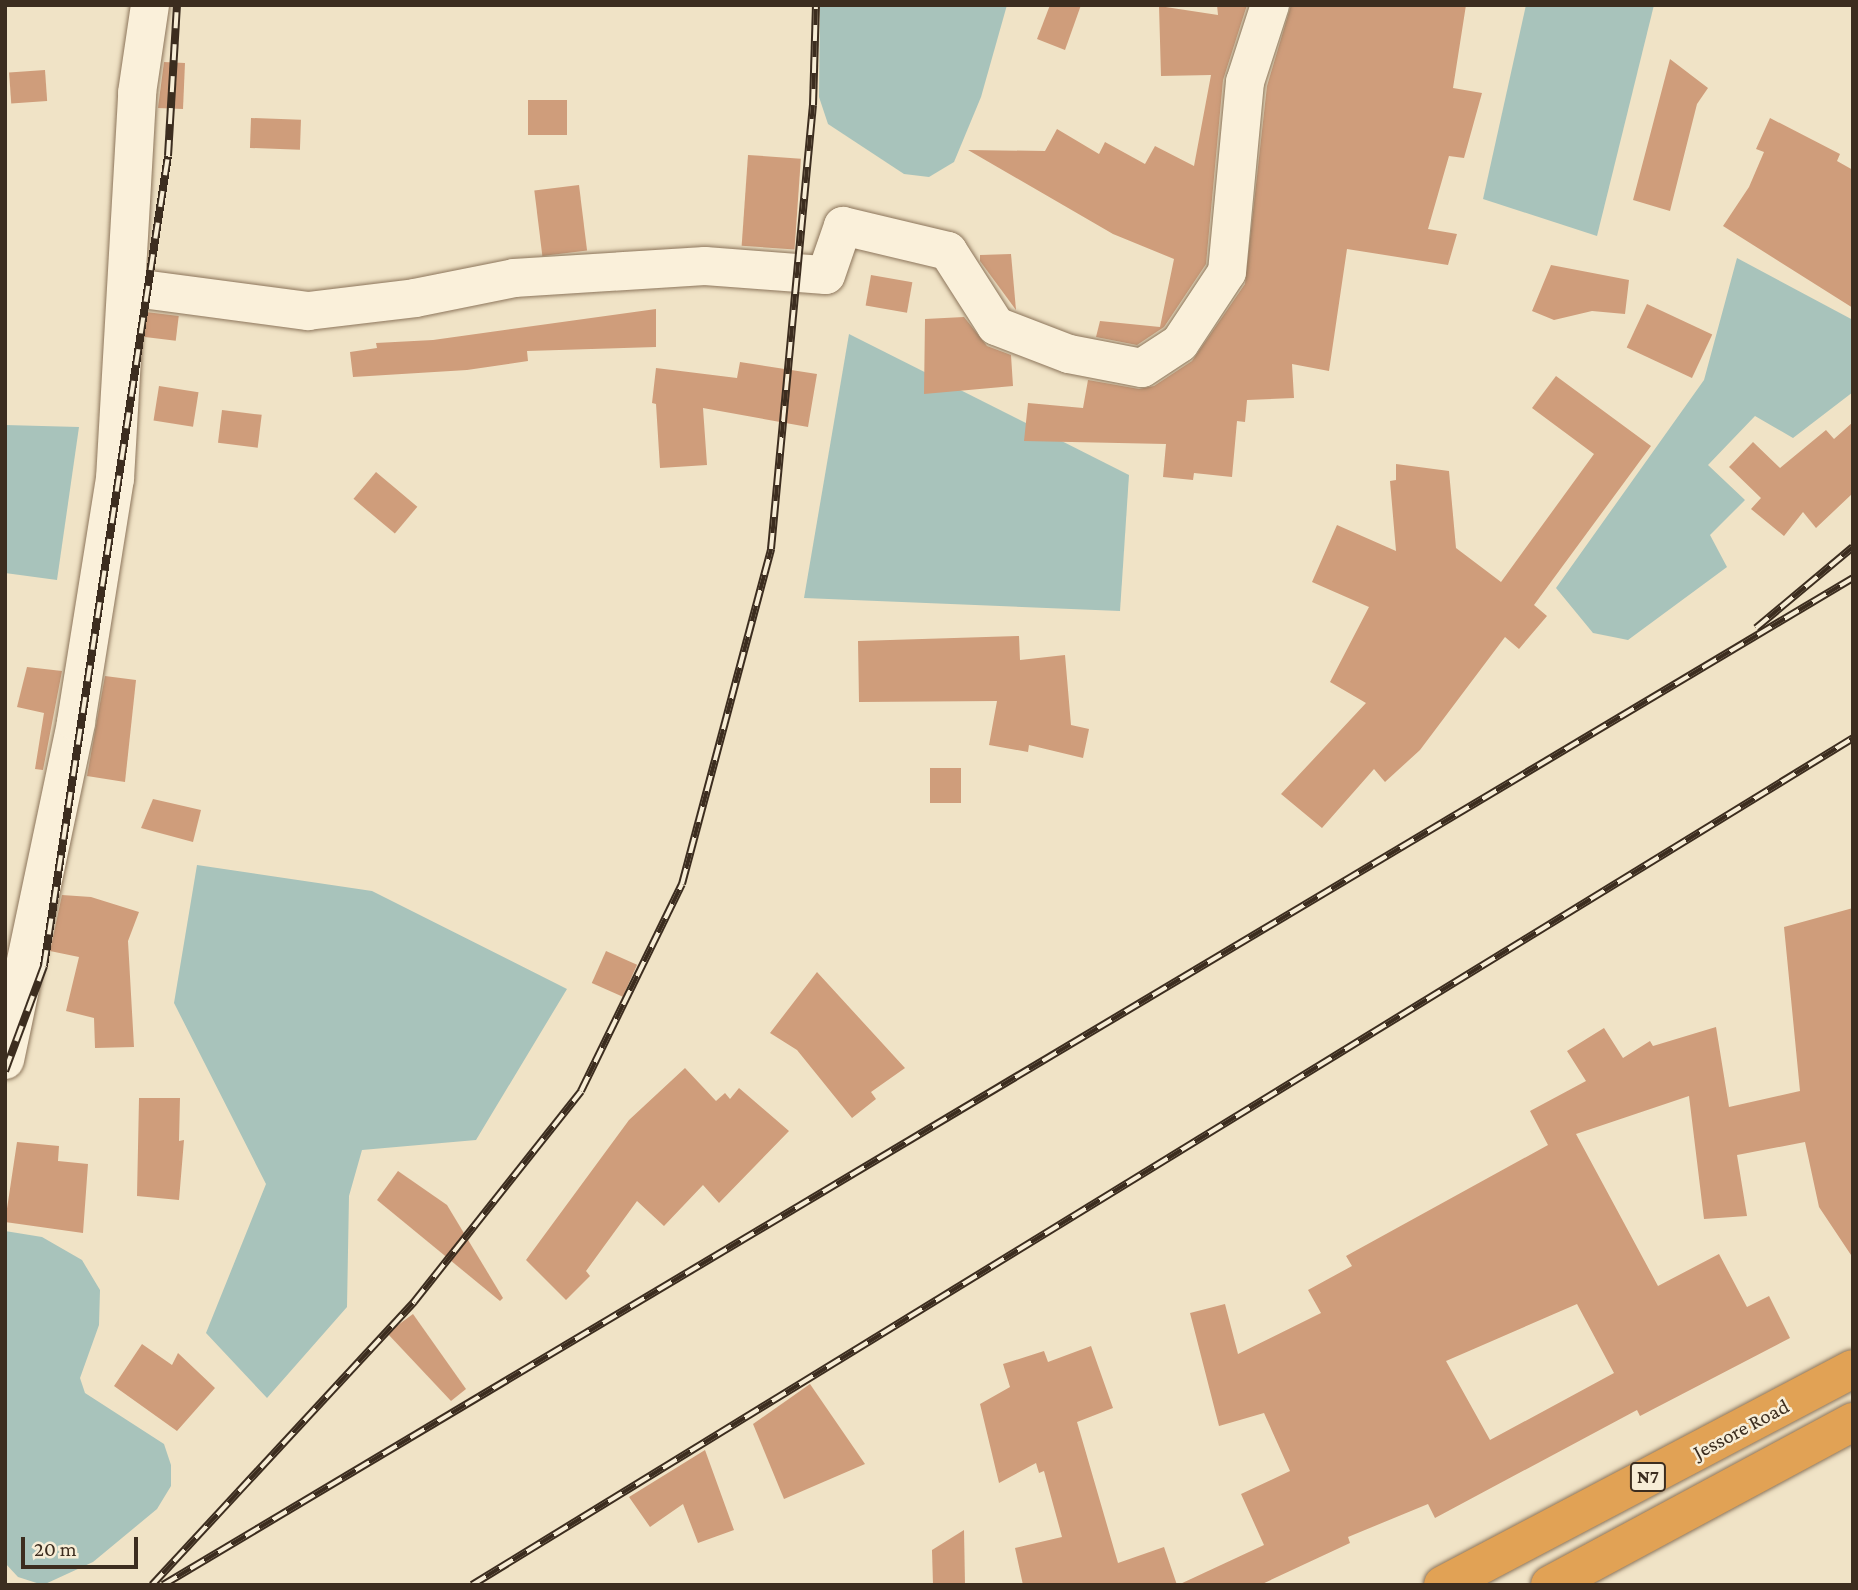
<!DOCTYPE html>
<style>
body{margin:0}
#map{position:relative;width:1858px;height:1590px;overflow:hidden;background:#f0e3c6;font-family:"Crimson Pro",serif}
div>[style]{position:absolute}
.water>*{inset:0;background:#a8c3bb}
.building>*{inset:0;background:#cf9d7b;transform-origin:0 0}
.roads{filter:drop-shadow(0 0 2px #8c755b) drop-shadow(0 0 2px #8c755b)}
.minor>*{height:38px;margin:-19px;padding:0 19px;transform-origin:19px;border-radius:19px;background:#faf0da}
.highway>*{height:38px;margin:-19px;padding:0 19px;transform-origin:19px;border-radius:19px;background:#e1a255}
.rail>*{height:8px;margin-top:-4px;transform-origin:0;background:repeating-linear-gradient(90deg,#f7edd6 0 16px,#3c2d1f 0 32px);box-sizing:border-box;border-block:2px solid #3c2d1f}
span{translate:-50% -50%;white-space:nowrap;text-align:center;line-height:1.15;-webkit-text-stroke:5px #f7edd6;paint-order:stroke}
.shield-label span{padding:2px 5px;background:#f7edd6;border:2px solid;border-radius:5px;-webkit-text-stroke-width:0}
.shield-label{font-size:19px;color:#3c2d1f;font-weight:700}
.street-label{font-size:21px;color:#3c2d1f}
.frame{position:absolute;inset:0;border:7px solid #3c2d1f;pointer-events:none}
.scale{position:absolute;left:21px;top:1537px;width:117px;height:32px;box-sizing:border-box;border:4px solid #3c2d1f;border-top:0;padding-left:9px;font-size:21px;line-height:24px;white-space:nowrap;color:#3c2d1f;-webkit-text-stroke:5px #f7edd6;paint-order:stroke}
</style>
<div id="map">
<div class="water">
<i style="clip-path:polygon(820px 5px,1007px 5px,981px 97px,954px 162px,929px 177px,904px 174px,828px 124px,819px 97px)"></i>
<i style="clip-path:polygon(1526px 5px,1654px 5px,1597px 236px,1483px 199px)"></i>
<i style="clip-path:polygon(1737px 258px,1853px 320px,1853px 392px,1793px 438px,1755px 416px,1708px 465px,1745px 500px,1710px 535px,1727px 567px,1628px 640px,1593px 633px,1556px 588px,1704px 380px)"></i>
<i style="clip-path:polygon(849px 334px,1129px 475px,1120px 611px,804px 598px)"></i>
<i style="clip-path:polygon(5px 425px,79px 427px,57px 580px,5px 573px)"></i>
<i style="clip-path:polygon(197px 865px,372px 891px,567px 989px,476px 1140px,362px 1150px,349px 1196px,347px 1307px,267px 1398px,206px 1333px,266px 1184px,174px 1003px)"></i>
<i style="clip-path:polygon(5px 1231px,42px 1237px,82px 1260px,100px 1290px,99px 1325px,80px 1378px,85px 1393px,164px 1444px,171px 1465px,171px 1486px,157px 1509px,93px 1562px,43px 1585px,18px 1577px,5px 1563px)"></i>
</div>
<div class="building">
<i style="clip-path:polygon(1050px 5px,1081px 5px,1065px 50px,1037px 39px)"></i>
<i style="clip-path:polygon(1217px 5px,1247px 5px,1223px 80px,1206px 264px,1164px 327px,1137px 345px,1096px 337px,1100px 321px,1160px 327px,1174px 259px,1113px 234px,968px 150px,1045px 151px,1057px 129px,1099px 154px,1105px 142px,1145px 164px,1155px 146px,1194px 166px,1211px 75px,1161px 76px,1159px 6px,1218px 15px)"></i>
<i style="clip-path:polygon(1291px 5px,1466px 5px,1453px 88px,1482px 93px,1464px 158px,1449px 156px,1428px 229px,1457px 234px,1448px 265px,1347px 249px,1329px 371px,1292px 364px,1294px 398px,1247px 400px,1245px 422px,1237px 421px,1232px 477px,1194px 473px,1193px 480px,1163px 477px,1166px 444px,1024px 441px,1028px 403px,1083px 408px,1088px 380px,1139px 389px,1154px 386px,1192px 361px,1245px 284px,1267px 86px)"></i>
<i style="clip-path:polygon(1670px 59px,1708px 88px,1697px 104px,1670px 211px,1633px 200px)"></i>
<i style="clip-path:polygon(164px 62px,185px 63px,183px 109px,158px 108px)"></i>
<i style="left:45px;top:70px;width:31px;height:36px;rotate:86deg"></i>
<i style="left:567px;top:100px;width:35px;height:39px;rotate:90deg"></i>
<i style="left:251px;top:118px;width:50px;height:30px;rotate:2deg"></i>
<i style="clip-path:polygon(1770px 118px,1840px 154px,1837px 161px,1853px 170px,1853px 308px,1723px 226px,1749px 187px,1764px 152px,1756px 149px)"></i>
<i style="left:748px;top:155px;width:53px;height:91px;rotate:4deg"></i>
<i style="left:579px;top:185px;width:66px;height:45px;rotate:83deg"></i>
<i style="clip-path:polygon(1011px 254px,1016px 310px,980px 261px,980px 255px)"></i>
<i style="clip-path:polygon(1551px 265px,1629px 280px,1625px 314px,1592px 311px,1554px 320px,1532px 311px)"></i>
<i style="left:871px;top:275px;width:42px;height:31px;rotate:10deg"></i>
<i style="left:1647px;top:304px;width:72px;height:48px;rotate:25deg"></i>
<i style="clip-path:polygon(656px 309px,656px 347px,527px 351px,528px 361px,467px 370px,353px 377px,350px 352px,377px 348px,376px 343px,433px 340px)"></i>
<i style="left:146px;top:312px;width:33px;height:25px;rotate:7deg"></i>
<i style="clip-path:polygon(964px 317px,987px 346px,1011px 355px,1013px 386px,924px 394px,925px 319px)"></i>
<i style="clip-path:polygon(740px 362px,817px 374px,808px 427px,703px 408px,707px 465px,660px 468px,656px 404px,652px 403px,656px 368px,737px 378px)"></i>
<i style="clip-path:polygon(1556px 376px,1651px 446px,1534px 605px,1547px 616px,1519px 649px,1505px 637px,1420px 750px,1385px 782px,1374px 769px,1322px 828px,1281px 794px,1366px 703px,1330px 682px,1369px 607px,1312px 582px,1337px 525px,1396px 551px,1390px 481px,1396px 480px,1396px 464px,1449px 471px,1456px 548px,1501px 582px,1594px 454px,1532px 408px)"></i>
<i style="left:159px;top:386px;width:40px;height:35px;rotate:9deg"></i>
<i style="left:222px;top:410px;width:40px;height:33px;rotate:7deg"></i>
<i style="clip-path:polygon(1853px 422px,1853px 493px,1816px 528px,1803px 512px,1784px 536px,1751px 509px,1761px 498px,1729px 467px,1753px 442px,1780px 468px,1826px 430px,1834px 439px)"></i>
<i style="left:376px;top:472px;width:54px;height:35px;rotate:40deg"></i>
<i style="clip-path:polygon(1019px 636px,1020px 660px,1065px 655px,1071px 725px,1089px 729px,1083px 758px,1029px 745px,1028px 752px,989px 745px,997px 701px,859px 702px,858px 641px)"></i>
<i style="clip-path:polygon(27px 667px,62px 671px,43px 770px,35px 769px,44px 713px,17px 707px)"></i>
<i style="clip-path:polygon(105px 676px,136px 680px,125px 782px,87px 776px)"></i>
<i style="left:961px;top:768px;width:35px;height:31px;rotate:90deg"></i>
<i style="clip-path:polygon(153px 799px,201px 810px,193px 842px,141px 828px)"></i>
<i style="clip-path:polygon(62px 895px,91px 897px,139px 912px,128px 941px,134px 1047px,95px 1048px,94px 1018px,66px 1011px,79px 957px,50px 951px)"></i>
<i style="clip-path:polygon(evenodd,1853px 908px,1853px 1258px,1819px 1207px,1805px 1142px,1737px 1155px,1747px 1216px,1704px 1219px,1689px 1096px,1576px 1134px,1658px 1286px,1719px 1254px,1747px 1307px,1769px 1296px,1790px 1338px,1640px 1416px,1637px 1410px,1435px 1518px,1428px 1504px,1348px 1537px,1350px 1543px,1260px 1585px,1178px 1585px,1264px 1545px,1241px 1494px,1290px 1471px,1264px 1413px,1219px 1426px,1190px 1313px,1225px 1304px,1238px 1354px,1321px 1313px,1308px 1290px,1352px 1266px,1346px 1256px,1548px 1145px,1530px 1111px,1586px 1081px,1567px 1051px,1604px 1028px,1623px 1058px,1650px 1041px,1653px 1046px,1716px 1027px,1729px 1107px,1800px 1091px,1784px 927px,1853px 908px,1577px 1304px,1614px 1373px,1490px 1440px,1446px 1361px,1577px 1304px)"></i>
<i style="left:606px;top:951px;width:34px;height:35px;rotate:24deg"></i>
<i style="clip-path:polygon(817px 972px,905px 1068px,871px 1092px,876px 1099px,852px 1118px,797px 1050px,770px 1033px)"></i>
<i style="clip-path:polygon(685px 1068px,716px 1101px,725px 1093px,730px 1099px,739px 1088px,789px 1131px,719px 1203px,703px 1185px,664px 1226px,637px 1201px,586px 1271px,590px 1276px,566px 1300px,526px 1260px,629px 1120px)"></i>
<i style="clip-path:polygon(139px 1098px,180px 1098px,179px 1141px,184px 1140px,179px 1200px,137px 1196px)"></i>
<i style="clip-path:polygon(17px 1142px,59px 1146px,58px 1161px,88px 1164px,83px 1233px,5px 1222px)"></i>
<i style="clip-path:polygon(398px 1171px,447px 1205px,503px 1298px,500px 1301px,377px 1200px)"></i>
<i style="clip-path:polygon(413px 1314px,466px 1389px,451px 1401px,387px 1333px)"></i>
<i style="clip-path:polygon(142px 1344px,172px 1365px,178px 1353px,215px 1388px,177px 1431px,114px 1386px)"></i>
<i style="clip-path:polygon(1091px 1346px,1113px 1408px,1077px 1422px,1118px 1563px,1164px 1547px,1177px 1585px,1023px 1585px,1015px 1548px,1062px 1537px,1044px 1471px,1039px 1473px,1036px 1463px,999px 1483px,980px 1404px,1010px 1387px,1003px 1364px,1044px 1351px,1048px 1362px)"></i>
<i style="clip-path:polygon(810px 1384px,865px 1464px,784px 1499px,753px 1424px)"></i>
<i style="clip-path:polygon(705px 1450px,734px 1530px,698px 1543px,683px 1504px,650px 1527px,629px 1497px)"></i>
<i style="clip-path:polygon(964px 1530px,965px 1585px,933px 1585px,932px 1550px)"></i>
</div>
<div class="roads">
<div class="minor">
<i style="left:127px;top:287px;width:183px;rotate:7.6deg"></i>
<i style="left:308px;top:311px;width:108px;rotate:-6.9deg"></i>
<i style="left:415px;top:298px;width:101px;rotate:-11.4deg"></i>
<i style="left:514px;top:278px;width:191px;rotate:-3.6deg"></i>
<i style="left:705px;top:266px;width:121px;rotate:4.3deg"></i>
<i style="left:826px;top:275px;width:52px;rotate:-70.9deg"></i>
<i style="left:843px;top:226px;width:108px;rotate:13.4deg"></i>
<i style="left:948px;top:251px;width:89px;rotate:57.4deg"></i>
<i style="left:996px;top:326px;width:78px;rotate:21deg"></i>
<i style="left:1069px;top:354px;width:74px;rotate:10.9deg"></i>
<i style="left:1142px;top:368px;width:45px;rotate:-33.3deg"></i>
<i style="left:1180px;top:343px;width:85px;rotate:-56.5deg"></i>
<i style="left:1227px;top:272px;width:191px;rotate:-84.6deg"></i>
<i style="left:1245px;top:82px;width:81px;rotate:-72deg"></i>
<i style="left:5px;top:1060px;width:345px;rotate:-78.1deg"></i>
<i style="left:76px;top:722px;width:246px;rotate:-80.9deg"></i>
<i style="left:115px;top:479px;width:387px;rotate:-86.7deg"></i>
<i style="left:137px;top:93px;width:89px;rotate:-81.6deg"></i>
</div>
<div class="highway">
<i style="left:1443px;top:1585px;width:463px;rotate:-27.8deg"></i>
<i style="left:1550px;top:1585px;width:344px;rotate:-28.3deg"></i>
</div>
</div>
<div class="rail">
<i style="left:1756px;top:628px;width:126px;rotate:-39.9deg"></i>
<i style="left:5px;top:1071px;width:112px;rotate:-69.6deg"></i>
<i style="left:44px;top:966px;width:819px;rotate:-81.3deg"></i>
<i style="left:168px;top:156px;width:151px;rotate:-86.6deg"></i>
<i style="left:152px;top:1585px;width:386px;rotate:-47.2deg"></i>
<i style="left:414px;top:1302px;width:269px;rotate:-51.6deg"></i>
<i style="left:581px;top:1091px;width:230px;rotate:-64deg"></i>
<i style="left:682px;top:884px;width:347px;rotate:-75.1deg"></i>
<i style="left:771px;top:549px;width:446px;rotate:-84.6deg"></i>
<i style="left:813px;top:105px;width:100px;rotate:-88.3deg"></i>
<i style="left:163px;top:1585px;width:1967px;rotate:-30.79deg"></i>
<i style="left:472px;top:1585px;width:1620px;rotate:-31.52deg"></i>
</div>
<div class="shield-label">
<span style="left:1648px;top:1477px">N7</span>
</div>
<div class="street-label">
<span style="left:1741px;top:1429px;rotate:-28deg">Jessore Road</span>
</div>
<div class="frame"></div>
<div class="scale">20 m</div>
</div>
